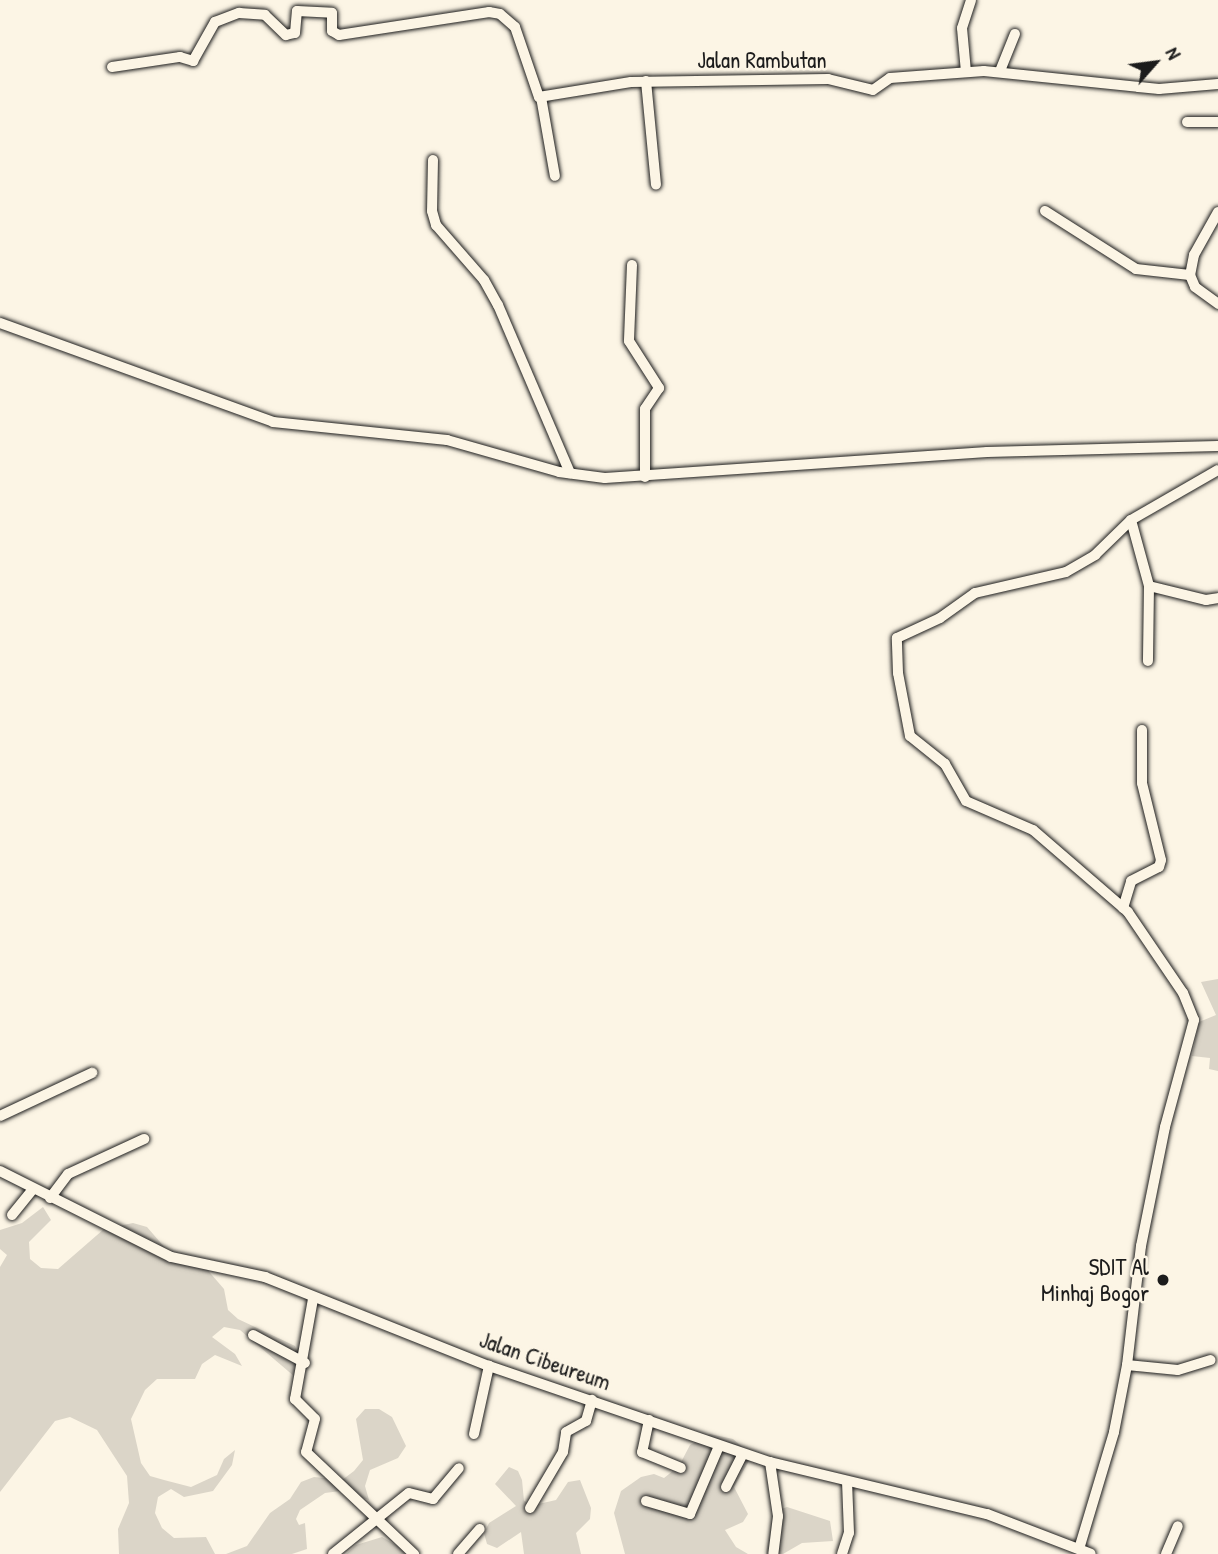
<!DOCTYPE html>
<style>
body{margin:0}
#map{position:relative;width:1218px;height:1554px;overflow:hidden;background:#fcf5e5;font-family:"Patrick Hand",sans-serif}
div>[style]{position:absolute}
.green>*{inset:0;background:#dbd5c8}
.roads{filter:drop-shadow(0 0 2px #1c1c1c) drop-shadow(0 0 2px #1c1c1c)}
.minor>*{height:10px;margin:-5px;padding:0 5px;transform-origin:5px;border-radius:5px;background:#fcf5e5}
.dots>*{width:19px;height:19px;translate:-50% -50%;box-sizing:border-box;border:4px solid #fcf5e5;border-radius:50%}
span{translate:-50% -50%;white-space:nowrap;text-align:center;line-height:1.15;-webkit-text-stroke:5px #fcf5e5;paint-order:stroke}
.street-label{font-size:23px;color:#1c1c1c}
.poi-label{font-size:23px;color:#1c1c1c}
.right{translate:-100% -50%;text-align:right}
.north{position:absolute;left:1120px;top:28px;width:70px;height:70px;-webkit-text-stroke:5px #fcf5e5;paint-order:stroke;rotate:62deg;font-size:19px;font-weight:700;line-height:28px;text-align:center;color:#1c1c1c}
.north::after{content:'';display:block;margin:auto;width:24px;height:32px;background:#1c1c1c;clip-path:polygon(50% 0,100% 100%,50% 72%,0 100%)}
</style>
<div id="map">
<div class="green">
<i style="clip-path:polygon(1218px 979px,1218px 1071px,1209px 1069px,1210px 1058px,1192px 1056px,1199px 1022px,1216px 1015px,1201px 982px)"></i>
<i style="clip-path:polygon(43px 1207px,51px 1220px,29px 1242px,30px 1259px,41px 1268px,58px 1269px,104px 1229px,133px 1223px,147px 1227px,166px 1249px,205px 1267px,224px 1289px,228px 1310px,238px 1319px,295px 1346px,300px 1361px,295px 1377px,240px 1330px,224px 1327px,212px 1337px,235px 1354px,242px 1366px,215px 1355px,202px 1364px,195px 1379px,157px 1379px,145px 1390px,131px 1419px,141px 1463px,150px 1476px,164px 1480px,191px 1487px,217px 1475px,224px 1459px,235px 1450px,232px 1465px,213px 1491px,184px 1497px,171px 1489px,158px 1497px,155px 1513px,162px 1528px,174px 1538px,206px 1537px,215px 1554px,119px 1554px,118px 1529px,129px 1503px,127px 1476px,97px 1430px,70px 1417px,55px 1421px,0 1492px,0 1267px,7px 1255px,0 1249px,0 1230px,22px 1223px)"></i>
<i style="clip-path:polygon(365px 1409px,379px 1409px,392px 1417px,406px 1446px,398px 1458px,370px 1470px,365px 1486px,369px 1500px,340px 1491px,325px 1493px,300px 1510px,296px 1519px,299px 1525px,305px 1523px,307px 1549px,292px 1554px,226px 1554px,247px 1546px,270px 1513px,290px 1499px,301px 1482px,314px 1477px,342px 1480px,354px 1471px,363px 1460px,356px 1419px)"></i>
<i style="clip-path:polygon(710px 1434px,733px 1439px,747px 1451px,749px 1461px,734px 1487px,748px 1514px,743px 1522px,725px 1530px,736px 1547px,748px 1554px,625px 1554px,614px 1513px,621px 1491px,641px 1477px,654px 1474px,664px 1478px,679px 1466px,690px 1445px)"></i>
<i style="clip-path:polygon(509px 1467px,518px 1471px,522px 1480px,524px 1501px,534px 1505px,556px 1500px,568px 1482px,580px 1480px,591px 1508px,590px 1519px,576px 1533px,581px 1554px,524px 1554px,521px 1532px,497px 1548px,487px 1544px,484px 1533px,489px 1523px,516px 1506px,495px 1484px)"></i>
<i style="clip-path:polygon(787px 1507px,830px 1521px,833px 1541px,802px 1543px,783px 1554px,766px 1554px,773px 1512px)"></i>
<i style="clip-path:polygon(382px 1537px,411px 1554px,346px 1554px,356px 1545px)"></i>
</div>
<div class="roads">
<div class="minor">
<i style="left:112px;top:67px;width:69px;rotate:-8.4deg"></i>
<i style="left:180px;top:57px;width:14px;rotate:17deg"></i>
<i style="left:193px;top:61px;width:45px;rotate:-60.6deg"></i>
<i style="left:215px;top:22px;width:26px;rotate:-21deg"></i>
<i style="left:239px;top:13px;width:26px;rotate:4deg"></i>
<i style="left:265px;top:15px;width:29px;rotate:44deg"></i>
<i style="left:286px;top:35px;width:9px;rotate:-13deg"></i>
<i style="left:295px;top:33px;width:22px;rotate:-85deg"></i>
<i style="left:297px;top:11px;width:35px;rotate:3deg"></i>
<i style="left:332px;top:13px;width:18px;rotate:90deg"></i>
<i style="left:332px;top:31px;width:8px;rotate:30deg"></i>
<i style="left:339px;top:35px;width:152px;rotate:-8.7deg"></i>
<i style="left:489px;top:12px;width:11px;rotate:10deg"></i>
<i style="left:500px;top:14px;width:20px;rotate:41deg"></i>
<i style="left:515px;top:27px;width:74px;rotate:71.1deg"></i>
<i style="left:539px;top:97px;width:93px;rotate:-9.3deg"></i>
<i style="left:631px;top:82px;width:197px;rotate:-0.9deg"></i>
<i style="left:828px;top:79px;width:46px;rotate:13.7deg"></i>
<i style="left:873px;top:90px;width:21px;rotate:-35deg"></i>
<i style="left:890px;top:78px;width:94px;rotate:-4.3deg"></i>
<i style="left:984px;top:71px;width:176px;rotate:5.9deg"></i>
<i style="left:1159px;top:89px;width:59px;rotate:-4.8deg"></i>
<i style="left:1000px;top:71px;width:40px;rotate:-68deg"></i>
<i style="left:966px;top:72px;width:44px;rotate:-95.2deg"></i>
<i style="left:962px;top:28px;width:29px;rotate:-72deg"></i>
<i style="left:646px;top:81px;width:104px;rotate:84.5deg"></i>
<i style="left:541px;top:97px;width:80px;rotate:80deg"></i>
<i style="left:1187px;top:122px;width:31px"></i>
<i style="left:433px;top:160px;width:51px;rotate:91.1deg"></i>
<i style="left:432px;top:211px;width:15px;rotate:74deg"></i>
<i style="left:436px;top:225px;width:73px;rotate:48.9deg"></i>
<i style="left:484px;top:280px;width:29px;rotate:61deg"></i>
<i style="left:498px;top:305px;width:183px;rotate:66.8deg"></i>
<i style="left:1045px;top:211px;width:108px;rotate:32.5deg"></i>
<i style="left:1136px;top:269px;width:54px;rotate:6.3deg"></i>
<i style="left:1218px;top:212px;width:49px;rotate:119.2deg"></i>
<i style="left:1194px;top:255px;width:20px;rotate:101deg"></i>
<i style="left:1190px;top:275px;width:13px;rotate:67deg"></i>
<i style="left:1195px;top:287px;width:29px;rotate:36deg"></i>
<i style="left:632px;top:265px;width:76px;rotate:92.3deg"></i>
<i style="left:629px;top:341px;width:56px;rotate:57.4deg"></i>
<i style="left:659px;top:388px;width:25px;rotate:124deg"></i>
<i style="left:645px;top:409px;width:68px;rotate:90deg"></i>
<i style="left:0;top:323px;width:290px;rotate:19.9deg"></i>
<i style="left:273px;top:422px;width:175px;rotate:5.9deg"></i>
<i style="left:447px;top:440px;width:116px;rotate:15.9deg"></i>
<i style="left:559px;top:472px;width:46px;rotate:7.4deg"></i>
<i style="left:605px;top:478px;width:383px;rotate:-3.9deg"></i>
<i style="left:987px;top:452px;width:231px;rotate:-1.5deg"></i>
<i style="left:1131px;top:520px;width:68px;rotate:74.7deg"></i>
<i style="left:1149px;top:586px;width:75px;rotate:90.8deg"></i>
<i style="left:1149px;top:586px;width:59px;rotate:13.8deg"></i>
<i style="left:1206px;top:600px;width:12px;rotate:-9deg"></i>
<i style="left:1123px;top:908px;width:28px;rotate:-73deg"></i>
<i style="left:1131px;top:881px;width:31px;rotate:-27deg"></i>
<i style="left:1159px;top:867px;width:7px;rotate:-74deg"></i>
<i style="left:1161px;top:860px;width:79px;rotate:-103.9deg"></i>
<i style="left:1142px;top:783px;width:53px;rotate:-90deg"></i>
<i style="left:0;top:1116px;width:102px;rotate:-25.1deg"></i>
<i style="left:0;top:1171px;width:191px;rotate:26.7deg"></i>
<i style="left:171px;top:1257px;width:96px;rotate:12deg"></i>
<i style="left:265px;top:1277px;width:241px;rotate:21.7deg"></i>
<i style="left:489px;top:1366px;width:297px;rotate:18.9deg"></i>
<i style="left:770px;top:1462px;width:223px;rotate:13.5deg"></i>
<i style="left:987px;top:1514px;width:111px;rotate:21deg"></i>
<i style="left:50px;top:1198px;width:30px;rotate:-53deg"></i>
<i style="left:68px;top:1174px;width:84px;rotate:-24.7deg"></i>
<i style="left:12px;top:1215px;width:33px;rotate:-51deg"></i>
<i style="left:313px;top:1299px;width:102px;rotate:100.2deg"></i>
<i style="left:295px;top:1399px;width:28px;rotate:45deg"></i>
<i style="left:315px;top:1419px;width:34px;rotate:105deg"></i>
<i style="left:306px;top:1452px;width:149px;rotate:43.4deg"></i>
<i style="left:253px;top:1335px;width:59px;rotate:28.3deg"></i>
<i style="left:1127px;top:1365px;width:51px;rotate:5.6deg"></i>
<i style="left:1178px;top:1370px;width:34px;rotate:-17deg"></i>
<i style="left:649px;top:1420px;width:33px;rotate:102deg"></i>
<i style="left:642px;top:1452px;width:42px;rotate:22.3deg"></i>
<i style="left:474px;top:1434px;width:70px;rotate:-77.6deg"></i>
<i style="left:770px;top:1462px;width:55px;rotate:81.6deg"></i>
<i style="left:778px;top:1516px;width:38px;rotate:97deg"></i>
<i style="left:726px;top:1487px;width:37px;rotate:-63deg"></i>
<i style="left:646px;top:1501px;width:46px;rotate:16.5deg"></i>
<i style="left:690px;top:1514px;width:74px;rotate:-66.9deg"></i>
<i style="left:530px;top:1508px;width:65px;rotate:-59.5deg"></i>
<i style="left:563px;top:1452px;width:20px;rotate:-81deg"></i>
<i style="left:566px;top:1432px;width:23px;rotate:-29deg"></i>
<i style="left:586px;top:1421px;width:22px;rotate:-74deg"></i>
<i style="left:1079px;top:1549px;width:122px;rotate:-73.3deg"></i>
<i style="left:1114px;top:1432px;width:68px;rotate:-79deg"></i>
<i style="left:1127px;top:1365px;width:120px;rotate:-83.3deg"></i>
<i style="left:1141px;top:1246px;width:121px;rotate:-78.6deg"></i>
<i style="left:1165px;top:1127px;width:111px;rotate:-74.8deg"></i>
<i style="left:1194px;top:1020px;width:29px;rotate:-112deg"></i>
<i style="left:1183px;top:993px;width:98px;rotate:-124.2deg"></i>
<i style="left:1128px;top:912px;width:125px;rotate:-139.2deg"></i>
<i style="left:1033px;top:830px;width:73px;rotate:-156.6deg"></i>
<i style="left:966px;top:801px;width:43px;rotate:-119.6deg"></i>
<i style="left:945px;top:764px;width:45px;rotate:-141.3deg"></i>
<i style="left:910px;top:736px;width:64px;rotate:-100.8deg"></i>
<i style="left:898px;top:673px;width:35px;rotate:-92deg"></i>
<i style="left:897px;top:638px;width:47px;rotate:-24.9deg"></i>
<i style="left:940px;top:618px;width:43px;rotate:-35.5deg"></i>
<i style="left:975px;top:593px;width:93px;rotate:-13deg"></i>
<i style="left:1066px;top:572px;width:34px;rotate:-30deg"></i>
<i style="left:1095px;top:555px;width:50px;rotate:-44.2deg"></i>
<i style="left:1131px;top:520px;width:100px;rotate:-29.9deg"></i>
<i style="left:333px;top:1554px;width:97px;rotate:-38.8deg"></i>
<i style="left:409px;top:1493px;width:25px;rotate:14deg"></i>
<i style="left:433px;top:1499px;width:40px;rotate:-50deg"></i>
<i style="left:458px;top:1554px;width:33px;rotate:-49deg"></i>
<i style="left:842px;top:1554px;width:22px;rotate:-72deg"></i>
<i style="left:849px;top:1533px;width:51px;rotate:-92.2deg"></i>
<i style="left:1166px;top:1554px;width:30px;rotate:-67deg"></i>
</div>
</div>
<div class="dots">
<i style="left:1163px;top:1280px;background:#1c1c1c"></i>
</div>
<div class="street-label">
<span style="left:762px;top:60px">Jalan Rambutan</span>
<span style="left:545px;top:1361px;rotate:19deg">Jalan Cibeureum</span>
</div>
<div class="poi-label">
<span class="right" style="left:1149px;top:1280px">SDIT Al<br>Minhaj Bogor</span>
</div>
<div class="north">N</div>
</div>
